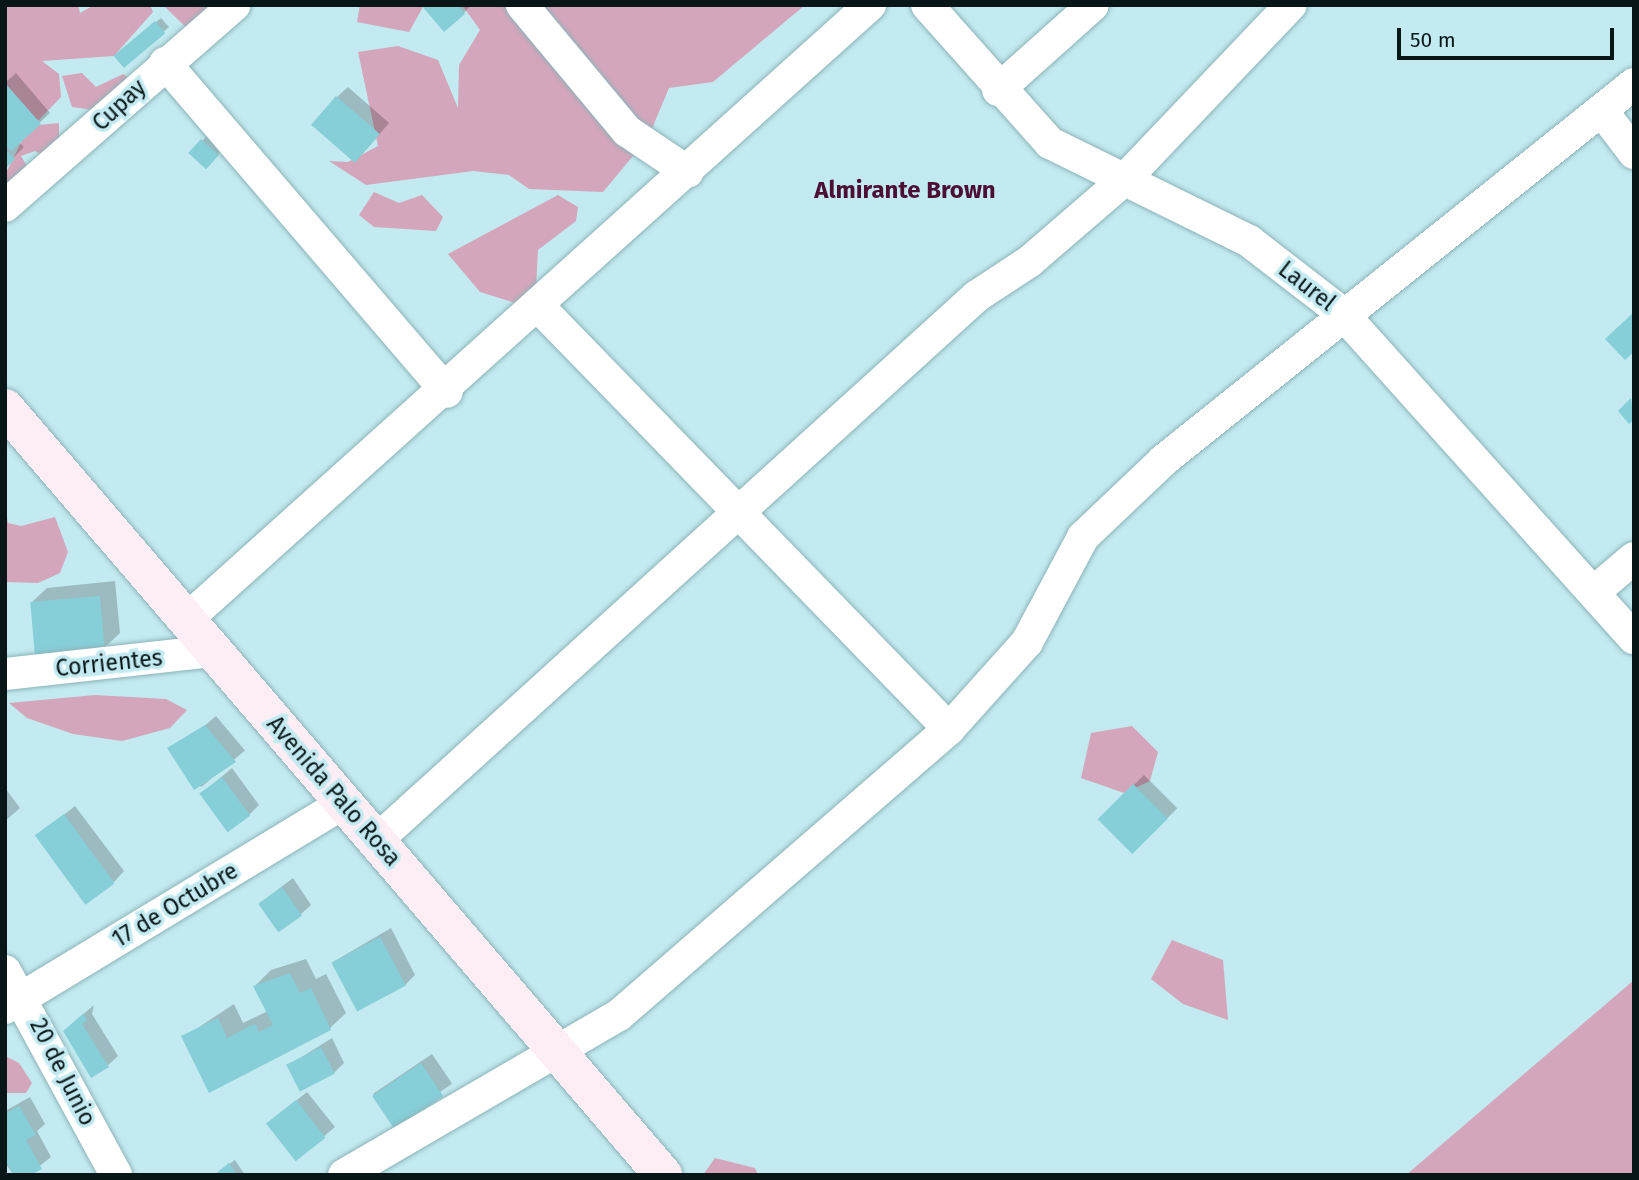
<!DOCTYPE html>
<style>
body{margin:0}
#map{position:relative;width:1639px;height:1180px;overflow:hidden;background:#c2eaf0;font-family:"Fira Sans",sans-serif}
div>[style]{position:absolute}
.green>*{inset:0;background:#d4a6bb}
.shadow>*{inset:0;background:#0003;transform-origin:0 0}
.building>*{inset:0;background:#86ced8;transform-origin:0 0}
.roads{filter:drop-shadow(0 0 2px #8db3b8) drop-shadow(0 0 2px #8db3b8)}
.street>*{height:32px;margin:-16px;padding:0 16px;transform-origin:16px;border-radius:16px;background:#fff}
.secondary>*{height:38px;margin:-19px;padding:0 19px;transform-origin:19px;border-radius:19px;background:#fdeef5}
span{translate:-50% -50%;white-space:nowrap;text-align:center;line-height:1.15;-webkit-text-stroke:7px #c2eaf0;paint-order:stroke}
.street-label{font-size:23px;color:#081618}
.neighbourhood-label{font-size:24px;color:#4c0e32;font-weight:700}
.frame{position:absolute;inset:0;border:7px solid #081618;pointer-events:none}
.scale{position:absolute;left:1397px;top:28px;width:217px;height:32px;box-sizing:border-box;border:4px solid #081618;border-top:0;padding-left:9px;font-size:21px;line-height:24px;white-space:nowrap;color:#081618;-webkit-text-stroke:5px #c2eaf0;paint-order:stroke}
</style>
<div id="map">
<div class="green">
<i style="clip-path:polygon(5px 5px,78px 5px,80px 13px,94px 5px,150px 5px,153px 12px,114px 56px,42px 61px,59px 74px,61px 97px,39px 120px,5px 108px)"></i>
<i style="clip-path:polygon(163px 5px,228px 5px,196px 37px)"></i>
<i style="clip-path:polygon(360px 5px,424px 5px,409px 32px,357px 22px)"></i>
<i style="clip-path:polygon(462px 5px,805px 5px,713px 82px,669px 88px,648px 138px,603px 192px,529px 189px,509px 175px,473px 171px,366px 185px,329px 161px,348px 162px,378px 146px,358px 52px,398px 46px,438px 60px,458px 108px,459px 65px,480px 30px)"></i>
<i style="clip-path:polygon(82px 73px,96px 87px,123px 74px,137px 83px,109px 112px,72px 107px,62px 76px)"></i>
<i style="clip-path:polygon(59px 123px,59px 164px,35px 151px,21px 156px,34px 178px,5px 208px,5px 175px,29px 126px)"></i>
<i style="clip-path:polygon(374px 192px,399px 203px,422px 195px,443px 217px,436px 231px,374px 227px,359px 215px)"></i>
<i style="clip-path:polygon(558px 195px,578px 207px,576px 221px,538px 250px,535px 309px,480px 292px,448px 254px)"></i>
<i style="clip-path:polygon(5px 508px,8px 523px,21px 526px,55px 517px,68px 552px,60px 573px,38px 583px,5px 582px)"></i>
<i style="clip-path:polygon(95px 695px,166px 699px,187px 710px,170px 728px,122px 741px,73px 734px,27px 718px,9px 703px)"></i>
<i style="clip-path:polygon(1132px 726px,1158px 752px,1150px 781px,1124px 793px,1081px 778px,1091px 733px)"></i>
<i style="clip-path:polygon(1172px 940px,1223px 960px,1228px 1020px,1183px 1004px,1151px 979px)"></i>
<i style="clip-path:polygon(1634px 980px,1634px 1175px,1406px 1175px)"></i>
<i style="clip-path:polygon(5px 1056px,19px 1063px,32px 1083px,26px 1093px,5px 1093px)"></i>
<i style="clip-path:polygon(715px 1158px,755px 1168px,758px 1175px,703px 1175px)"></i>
</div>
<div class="shadow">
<i style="clip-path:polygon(423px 5px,471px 5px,464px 13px)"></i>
<i style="clip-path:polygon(161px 18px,169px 27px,124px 66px,121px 52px)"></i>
<i style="clip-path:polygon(16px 73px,50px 113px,19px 142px,24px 147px,5px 166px,5px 83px)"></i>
<i style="clip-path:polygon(348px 87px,389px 123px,366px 150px,337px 97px)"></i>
<i style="clip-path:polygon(207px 136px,222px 150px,211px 163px,190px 153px)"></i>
<i style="clip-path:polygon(115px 581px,120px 633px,104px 648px,31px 603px,47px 588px)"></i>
<i style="left:216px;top:716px;width:45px;height:57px;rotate:50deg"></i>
<i style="clip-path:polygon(232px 768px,259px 805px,249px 815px,201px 794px)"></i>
<i style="left:1144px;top:775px;width:47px;height:63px;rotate:45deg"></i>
<i style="clip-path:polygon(5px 788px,20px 808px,5px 821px)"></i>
<i style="clip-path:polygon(75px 806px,124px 871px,114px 882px,37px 836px)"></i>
<i style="clip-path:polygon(293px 878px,311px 905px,300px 915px,260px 903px)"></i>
<i style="clip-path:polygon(391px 928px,415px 975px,405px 985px,333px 962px)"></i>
<i style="clip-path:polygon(306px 959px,316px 979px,326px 974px,346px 1013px,330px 1028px,210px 1091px,184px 1037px,234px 1004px,243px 1023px,268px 1011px,255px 986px,271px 970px)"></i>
<i style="clip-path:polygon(94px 1005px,92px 1014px,118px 1056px,107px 1066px,75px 1021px)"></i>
<i style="clip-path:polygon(332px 1038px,344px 1063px,334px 1073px,289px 1065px)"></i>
<i style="left:432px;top:1054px;width:36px;height:71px;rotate:56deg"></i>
<i style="clip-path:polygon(307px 1092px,335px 1127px,297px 1159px,279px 1114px)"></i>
<i style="clip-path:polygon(30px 1097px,45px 1124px,37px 1131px,51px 1157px,28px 1175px,14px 1175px,5px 1163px,5px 1111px)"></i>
<i style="clip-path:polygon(235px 1160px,245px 1175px,218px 1175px,222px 1169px)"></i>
</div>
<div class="building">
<i style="clip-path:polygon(421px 5px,457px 5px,465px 14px,444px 32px)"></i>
<i style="left:155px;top:21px;width:16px;height:54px;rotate:50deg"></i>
<i style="clip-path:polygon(5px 83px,41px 124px,11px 151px,5px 144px)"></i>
<i style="left:336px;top:96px;width:58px;height:38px;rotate:41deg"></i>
<i style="left:201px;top:139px;width:24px;height:19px;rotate:42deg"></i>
<i style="clip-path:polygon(5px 149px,15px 159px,5px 169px)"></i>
<i style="clip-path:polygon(1634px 312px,1634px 352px,1625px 360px,1605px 339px)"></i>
<i style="clip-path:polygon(1631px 398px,1634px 420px,1629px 424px,1618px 411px)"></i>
<i style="left:100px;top:596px;width:54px;height:70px;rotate:85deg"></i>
<i style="clip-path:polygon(205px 725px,236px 762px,194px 790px,167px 748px)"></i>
<i style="left:222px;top:777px;width:48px;height:28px;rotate:54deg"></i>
<i style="left:1133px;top:784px;width:49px;height:50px;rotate:45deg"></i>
<i style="left:64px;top:814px;width:86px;height:36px;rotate:54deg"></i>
<i style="left:282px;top:887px;width:35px;height:29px;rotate:55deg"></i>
<i style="left:380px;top:937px;width:55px;height:55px;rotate:62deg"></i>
<i style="clip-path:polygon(290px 973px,300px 993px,311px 988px,331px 1030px,209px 1093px,181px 1036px,218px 1018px,227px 1038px,255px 1024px,259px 1032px,273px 1025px,253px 986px)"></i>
<i style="clip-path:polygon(83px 1014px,87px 1020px,82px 1024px,109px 1067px,91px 1078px,63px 1031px)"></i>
<i style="left:321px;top:1047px;width:30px;height:39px;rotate:63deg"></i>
<i style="left:421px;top:1063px;width:40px;height:59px;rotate:56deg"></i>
<i style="left:296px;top:1100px;width:48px;height:38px;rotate:52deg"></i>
<i style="clip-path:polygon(19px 1106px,36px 1135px,26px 1140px,42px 1169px,31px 1175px,14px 1175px,5px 1160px,5px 1114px)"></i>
<i style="clip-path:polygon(229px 1163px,237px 1175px,214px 1175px)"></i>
</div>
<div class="roads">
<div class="street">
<i style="left:522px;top:5px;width:164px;rotate:50.2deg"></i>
<i style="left:627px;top:131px;width:73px;rotate:33.9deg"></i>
<i style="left:927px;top:5px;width:185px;rotate:48.3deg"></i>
<i style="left:1050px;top:143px;width:222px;rotate:26.2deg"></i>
<i style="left:1249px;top:241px;width:118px;rotate:37.7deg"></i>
<i style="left:1342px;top:313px;width:437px;rotate:48.1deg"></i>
<i style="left:165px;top:63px;width:433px;rotate:49.4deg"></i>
<i style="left:998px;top:90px;width:127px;rotate:-41.8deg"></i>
<i style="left:1602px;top:111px;width:53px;rotate:52.7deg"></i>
<i style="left:5px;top:206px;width:305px;rotate:-41.2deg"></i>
<i style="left:540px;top:308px;width:587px;rotate:45.83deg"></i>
<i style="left:1594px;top:592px;width:52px;rotate:-40.4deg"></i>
<i style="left:186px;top:620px;width:920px;rotate:-41.96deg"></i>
<i style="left:5px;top:674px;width:208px;rotate:-6.3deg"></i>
<i style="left:377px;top:840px;width:810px;rotate:-42.2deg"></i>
<i style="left:977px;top:296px;width:64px;rotate:-33.4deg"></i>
<i style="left:1030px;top:261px;width:127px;rotate:-40.8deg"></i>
<i style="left:1126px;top:178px;width:239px;rotate:-46.4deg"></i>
<i style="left:5px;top:971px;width:232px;rotate:61.4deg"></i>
<i style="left:5px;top:1008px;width:396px;rotate:-31.2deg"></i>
<i style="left:344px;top:1175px;width:318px;rotate:-30.2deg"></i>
<i style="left:619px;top:1015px;width:437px;rotate:-40.9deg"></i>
<i style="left:949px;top:729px;width:117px;rotate:-48.1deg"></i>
<i style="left:1027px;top:642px;width:119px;rotate:-61.9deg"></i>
<i style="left:1083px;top:537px;width:112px;rotate:-43.5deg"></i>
<i style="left:1164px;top:460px;width:602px;rotate:-38.66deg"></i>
</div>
<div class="secondary">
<i style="left:5px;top:408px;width:1011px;rotate:49.37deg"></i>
</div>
</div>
<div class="street-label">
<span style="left:119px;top:105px;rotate:-43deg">Cupay</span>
<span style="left:1307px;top:286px;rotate:38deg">Laurel</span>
<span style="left:109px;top:663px;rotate:-6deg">Corrientes</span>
<span style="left:334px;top:791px;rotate:49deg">Avenida Palo Rosa</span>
<span style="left:175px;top:905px;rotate:-31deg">17 de Octubre</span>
<span style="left:63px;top:1072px;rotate:63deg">20 de Junio</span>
</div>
<div class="neighbourhood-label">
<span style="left:905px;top:191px">Almirante Brown</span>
</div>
<div class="frame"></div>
<div class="scale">50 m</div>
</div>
